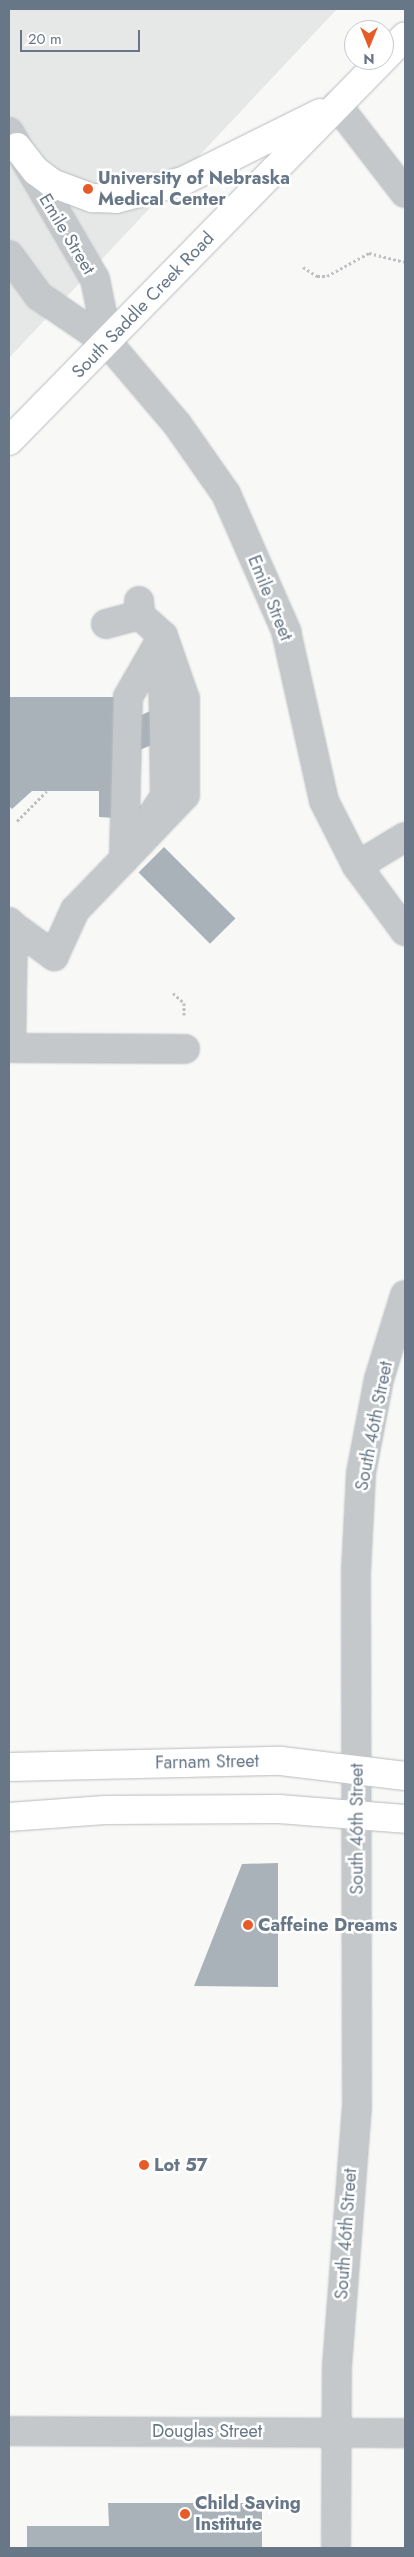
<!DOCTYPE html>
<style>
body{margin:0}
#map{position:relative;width:414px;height:2557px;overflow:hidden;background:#f8f8f6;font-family:Jost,sans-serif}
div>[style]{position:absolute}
.built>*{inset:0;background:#e6e7e7}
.building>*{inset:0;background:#aab2b9;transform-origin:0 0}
.path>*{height:3px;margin-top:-1.5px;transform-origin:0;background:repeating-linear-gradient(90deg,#bec0c3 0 2.5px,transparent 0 5px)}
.roads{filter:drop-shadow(0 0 1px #b7bbbf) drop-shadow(0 0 1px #b7bbbf)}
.minor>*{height:28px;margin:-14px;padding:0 14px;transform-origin:14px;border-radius:14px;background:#c4c8cb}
.major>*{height:28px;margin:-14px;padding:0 14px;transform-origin:14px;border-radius:14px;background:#fff}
.dots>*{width:14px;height:14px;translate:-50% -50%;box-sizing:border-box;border:2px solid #fff;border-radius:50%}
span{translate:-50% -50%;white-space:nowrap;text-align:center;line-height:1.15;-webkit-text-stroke:5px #fff;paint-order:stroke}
.poi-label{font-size:18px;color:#677787;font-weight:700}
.left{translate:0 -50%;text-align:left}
.street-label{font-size:18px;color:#677787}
.frame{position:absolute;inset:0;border:10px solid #677787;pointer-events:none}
.north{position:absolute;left:344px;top:20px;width:50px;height:50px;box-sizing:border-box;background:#fff;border:1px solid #c2c9cf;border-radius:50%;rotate:180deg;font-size:14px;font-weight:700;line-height:20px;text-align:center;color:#677787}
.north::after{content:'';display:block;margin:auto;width:18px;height:22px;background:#e65c28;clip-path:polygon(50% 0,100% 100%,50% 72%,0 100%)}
.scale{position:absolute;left:20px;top:30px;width:120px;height:22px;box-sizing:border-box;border:2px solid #677787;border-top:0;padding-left:6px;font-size:15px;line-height:18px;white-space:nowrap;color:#677787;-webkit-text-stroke:4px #fff;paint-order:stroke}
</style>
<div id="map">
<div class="built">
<i style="clip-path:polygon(9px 9px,337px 9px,9px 358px)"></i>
</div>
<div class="building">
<i style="clip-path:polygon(9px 697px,116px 697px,133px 719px,178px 698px,179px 734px,137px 751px,115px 818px,99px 817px,99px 791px,32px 791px,12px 809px,9px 806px)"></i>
<i style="left:164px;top:847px;width:101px;height:36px;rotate:45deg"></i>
<i style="clip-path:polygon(278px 1863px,278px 1987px,194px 1986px,242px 1864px)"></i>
<i style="clip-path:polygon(108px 2503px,262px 2503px,262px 2548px,27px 2548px,27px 2526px,109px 2526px)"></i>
</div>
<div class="path">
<i style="left:303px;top:267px;width:17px;rotate:33deg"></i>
<i style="left:317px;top:276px;width:10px"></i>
<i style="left:327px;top:276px;width:48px;rotate:-28.7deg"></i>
<i style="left:369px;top:253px;width:36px;rotate:14deg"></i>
<i style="left:17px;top:821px;width:42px;rotate:-45deg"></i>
<i style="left:173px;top:993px;width:15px;rotate:42deg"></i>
<i style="left:184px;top:1003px;width:12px;rotate:90deg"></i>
</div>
<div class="roads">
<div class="minor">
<i style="left:337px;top:105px;width:111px;rotate:52.3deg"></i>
<i style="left:9px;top:132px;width:170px;rotate:59.7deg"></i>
<i style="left:95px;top:279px;width:65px;rotate:78.5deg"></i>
<i style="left:9px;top:255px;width:51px;rotate:53.8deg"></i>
<i style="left:39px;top:296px;width:83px;rotate:34.3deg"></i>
<i style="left:108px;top:343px;width:106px;rotate:49.6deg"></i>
<i style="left:177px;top:424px;width:85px;rotate:55deg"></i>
<i style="left:226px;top:494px;width:150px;rotate:66.3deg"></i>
<i style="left:286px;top:631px;width:174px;rotate:77.4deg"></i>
<i style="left:324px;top:801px;width:73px;rotate:63.1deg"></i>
<i style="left:357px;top:866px;width:81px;rotate:53.6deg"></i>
<i style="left:106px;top:624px;width:35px;rotate:-15deg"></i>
<i style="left:140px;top:615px;width:14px;rotate:-94deg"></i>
<i style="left:149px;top:820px;width:29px;rotate:-56deg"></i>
<i style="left:165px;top:796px;width:143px;rotate:-90.8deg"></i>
<i style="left:124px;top:859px;width:88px;rotate:-46.4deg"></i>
<i style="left:185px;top:795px;width:96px;rotate:-90deg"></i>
<i style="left:185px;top:699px;width:67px;rotate:-109.2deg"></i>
<i style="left:357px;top:866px;width:56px;rotate:-31.1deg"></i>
<i style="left:9px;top:922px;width:6px;rotate:45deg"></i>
<i style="left:13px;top:926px;width:122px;rotate:90.9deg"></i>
<i style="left:13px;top:926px;width:51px;rotate:36.2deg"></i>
<i style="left:54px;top:956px;width:51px;rotate:-65.5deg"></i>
<i style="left:75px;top:910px;width:71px;rotate:-46.1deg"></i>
<i style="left:124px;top:859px;width:162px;rotate:-88.6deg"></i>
<i style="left:128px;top:697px;width:70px;rotate:-60.2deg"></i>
<i style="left:163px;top:636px;width:31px;rotate:-138deg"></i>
<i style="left:9px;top:1048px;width:176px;rotate:0.3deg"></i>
<i style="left:9px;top:2431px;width:396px;rotate:0.3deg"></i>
<i style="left:336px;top:2548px;width:182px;rotate:-89.7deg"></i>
<i style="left:337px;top:2366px;width:261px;rotate:-85.6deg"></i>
<i style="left:357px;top:2106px;width:534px;rotate:-90.11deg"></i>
<i style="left:356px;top:1572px;width:99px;rotate:-87.1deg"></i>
<i style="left:361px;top:1473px;width:96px;rotate:-79.2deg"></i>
<i style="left:379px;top:1379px;width:88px;rotate:-72.8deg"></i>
</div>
<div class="major">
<i style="left:384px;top:58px;width:30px;rotate:-46deg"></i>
<i style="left:17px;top:147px;width:31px;rotate:52deg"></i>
<i style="left:36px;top:171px;width:20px;rotate:37deg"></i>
<i style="left:52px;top:183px;width:43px;rotate:20.6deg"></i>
<i style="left:92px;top:198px;width:24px;rotate:2deg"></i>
<i style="left:116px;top:199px;width:69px;rotate:-15deg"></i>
<i style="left:183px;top:181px;width:153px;rotate:-26.4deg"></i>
<i style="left:9px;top:441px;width:533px;rotate:-45.61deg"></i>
<i style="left:9px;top:1767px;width:272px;rotate:-1.3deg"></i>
<i style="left:281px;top:1761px;width:125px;rotate:6.9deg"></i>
<i style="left:9px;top:1817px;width:96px;rotate:-4.2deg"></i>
<i style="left:105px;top:1810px;width:174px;rotate:-0.3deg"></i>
<i style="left:279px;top:1809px;width:126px;rotate:4.5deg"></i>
</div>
</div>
<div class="dots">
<i style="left:88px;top:189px;background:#e65c28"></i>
<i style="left:248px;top:1925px;background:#e65c28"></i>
<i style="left:144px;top:2165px;background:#e65c28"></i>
<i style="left:185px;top:2514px;background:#e65c28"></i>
</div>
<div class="poi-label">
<span class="left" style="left:98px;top:189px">University of Nebraska<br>Medical Center</span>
<span class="left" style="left:258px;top:1925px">Caffeine Dreams</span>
<span class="left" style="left:154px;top:2165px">Lot 57</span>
<span class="left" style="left:195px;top:2514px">Child Saving<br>Institute</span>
</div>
<div class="street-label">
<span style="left:67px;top:234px;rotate:59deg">Emile Street</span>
<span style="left:143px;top:305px;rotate:-46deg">South Saddle Creek Road</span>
<span style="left:270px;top:598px;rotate:68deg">Emile Street</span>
<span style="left:374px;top:1426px;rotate:-79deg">South 46th Street</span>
<span style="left:207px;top:1762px;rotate:-1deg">Farnam Street</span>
<span style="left:357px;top:1829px;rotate:-90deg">South 46th Street</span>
<span style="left:346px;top:2234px;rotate:-86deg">South 46th Street</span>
<span style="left:207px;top:2431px">Douglas Street</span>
</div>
<div class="frame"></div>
<div class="north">N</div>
<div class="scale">20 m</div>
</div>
